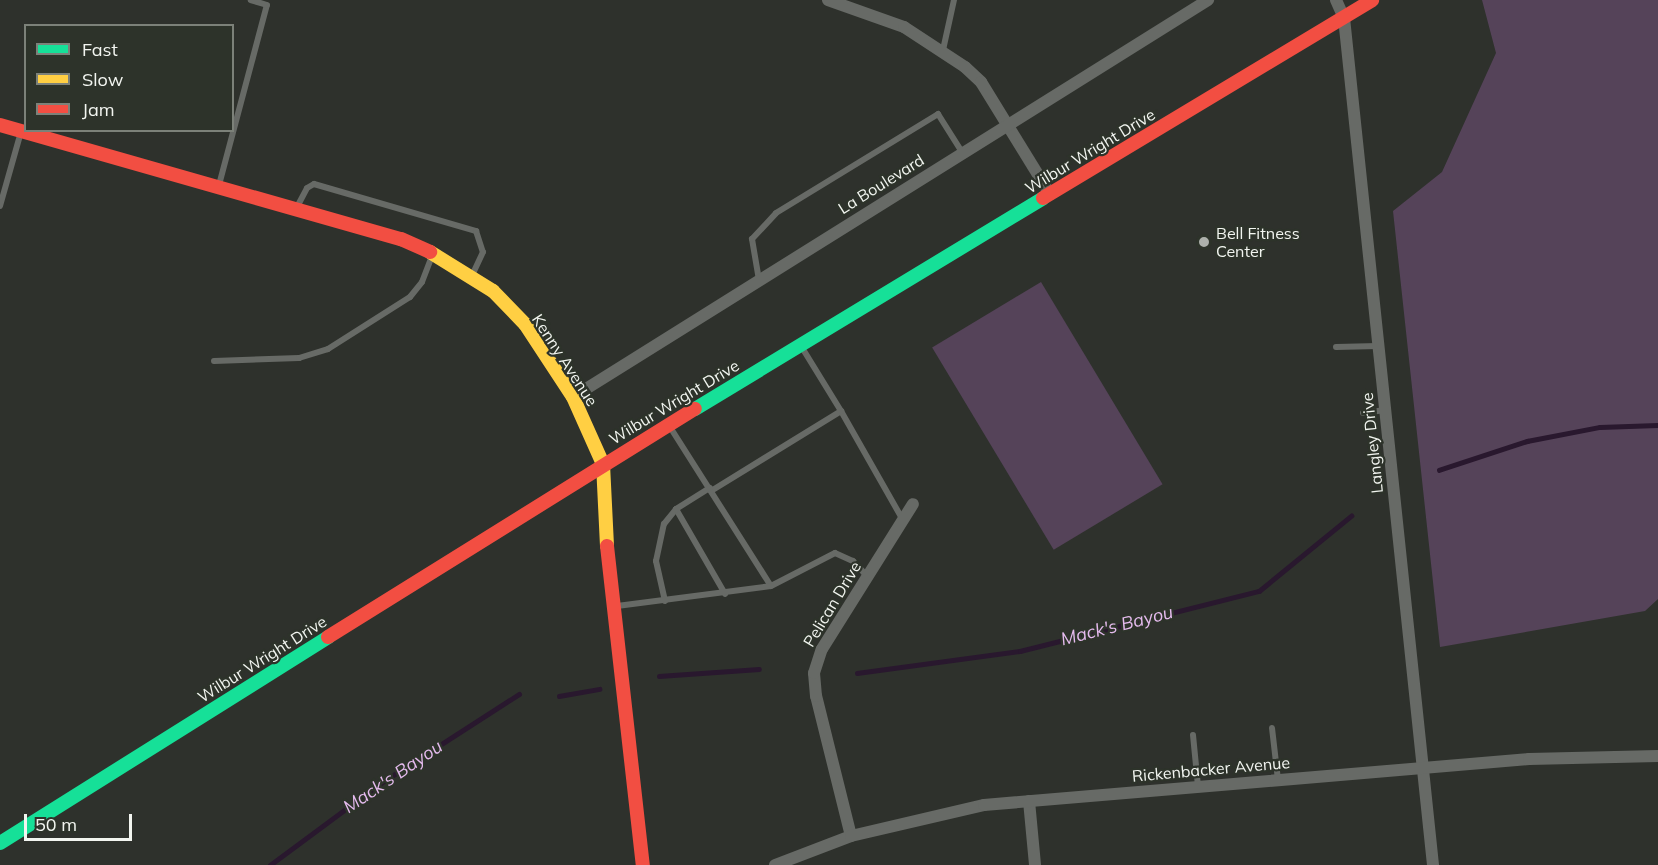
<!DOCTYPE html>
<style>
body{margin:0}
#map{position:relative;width:1658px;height:865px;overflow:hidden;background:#2e312c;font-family:Mulish,sans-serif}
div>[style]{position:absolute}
.green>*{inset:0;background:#554359;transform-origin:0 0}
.stream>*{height:4.5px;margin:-2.25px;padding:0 2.25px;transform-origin:2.25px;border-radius:2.25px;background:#29182e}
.lane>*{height:6px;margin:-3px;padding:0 3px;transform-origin:3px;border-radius:3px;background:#676a66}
.street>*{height:12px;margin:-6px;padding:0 6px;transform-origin:6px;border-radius:6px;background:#676a66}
.fast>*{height:14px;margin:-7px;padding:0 7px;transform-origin:7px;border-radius:7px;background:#16e098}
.slow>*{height:14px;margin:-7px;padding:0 7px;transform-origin:7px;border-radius:7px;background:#ffcf43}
.jam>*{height:14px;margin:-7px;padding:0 7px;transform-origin:7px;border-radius:7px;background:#f24e42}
.dots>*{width:16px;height:16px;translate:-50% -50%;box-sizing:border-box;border:3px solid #2d332a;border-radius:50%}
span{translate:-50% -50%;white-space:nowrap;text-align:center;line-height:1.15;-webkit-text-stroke:4.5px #2d332a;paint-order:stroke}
.street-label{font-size:16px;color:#f2f5f0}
.poi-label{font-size:16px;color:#f2f5f0}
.left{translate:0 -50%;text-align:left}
.water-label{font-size:18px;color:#e5bbee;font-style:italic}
.legend{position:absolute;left:24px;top:24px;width:210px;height:108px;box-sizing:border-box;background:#2d332a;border:2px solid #7c8179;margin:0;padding:8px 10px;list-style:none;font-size:18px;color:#f2f5f0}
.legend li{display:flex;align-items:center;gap:12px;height:30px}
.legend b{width:30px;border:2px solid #7c8179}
.scale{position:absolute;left:24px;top:814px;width:108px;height:27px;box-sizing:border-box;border:3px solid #f2f5f0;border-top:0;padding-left:8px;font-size:18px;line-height:21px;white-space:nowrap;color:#f2f5f0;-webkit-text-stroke:4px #2d332a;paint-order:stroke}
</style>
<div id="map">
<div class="green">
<i style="clip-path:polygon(1482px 0,1658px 0,1658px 599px,1645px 611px,1440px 647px,1393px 211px,1442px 172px,1496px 53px)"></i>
<i style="left:1041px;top:282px;width:236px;height:127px;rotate:59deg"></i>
</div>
<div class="stream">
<i style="left:1439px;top:470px;width:93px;rotate:-18.2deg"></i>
<i style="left:1527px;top:441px;width:74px;rotate:-10.9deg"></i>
<i style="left:1600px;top:427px;width:58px;rotate:-2deg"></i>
<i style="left:857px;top:673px;width:164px;rotate:-7.7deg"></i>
<i style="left:1020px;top:651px;width:246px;rotate:-14.1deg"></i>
<i style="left:1259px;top:591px;width:119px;rotate:-39.2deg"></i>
<i style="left:659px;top:676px;width:100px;rotate:-4deg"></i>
<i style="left:559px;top:696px;width:41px;rotate:-9.9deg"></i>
<i style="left:270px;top:865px;width:138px;rotate:-36.5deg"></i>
<i style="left:381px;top:783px;width:164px;rotate:-32.8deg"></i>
</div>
<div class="lane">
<i style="left:943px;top:50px;width:51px;rotate:-77.6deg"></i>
<i style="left:219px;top:185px;width:186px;rotate:-75.1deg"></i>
<i style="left:267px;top:5px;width:17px;rotate:-163deg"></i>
<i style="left:0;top:206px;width:77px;rotate:-74.2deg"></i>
<i style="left:297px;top:207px;width:21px;rotate:-62deg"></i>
<i style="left:307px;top:188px;width:8px;rotate:-30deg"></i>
<i style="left:314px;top:184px;width:169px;rotate:16.2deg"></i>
<i style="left:476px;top:231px;width:22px;rotate:72deg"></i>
<i style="left:483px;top:252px;width:26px;rotate:115deg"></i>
<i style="left:759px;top:280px;width:42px;rotate:-99.7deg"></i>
<i style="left:752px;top:239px;width:35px;rotate:-47deg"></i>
<i style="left:776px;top:213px;width:190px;rotate:-31.4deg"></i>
<i style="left:938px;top:114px;width:45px;rotate:57.7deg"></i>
<i style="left:1336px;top:347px;width:42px;rotate:-1.4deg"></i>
<i style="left:214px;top:361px;width:85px;rotate:-2deg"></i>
<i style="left:299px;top:358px;width:30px;rotate:-17deg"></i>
<i style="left:328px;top:349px;width:97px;rotate:-32.4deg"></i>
<i style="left:410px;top:297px;width:19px;rotate:-51deg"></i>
<i style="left:422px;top:282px;width:30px;rotate:-69deg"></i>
<i style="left:841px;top:411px;width:125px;rotate:60.4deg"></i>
<i style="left:1363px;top:413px;width:22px;rotate:-8deg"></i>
<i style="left:670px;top:427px;width:188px;rotate:57.6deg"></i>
<i style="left:711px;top:491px;width:153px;rotate:-31.6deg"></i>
<i style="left:841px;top:411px;width:76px;rotate:-121.6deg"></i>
<i style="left:676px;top:509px;width:98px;rotate:60deg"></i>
<i style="left:665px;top:601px;width:41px;rotate:-102.7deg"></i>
<i style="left:656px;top:561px;width:38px;rotate:-78deg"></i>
<i style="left:664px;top:524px;width:19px;rotate:-51deg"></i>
<i style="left:676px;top:509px;width:40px;rotate:-32deg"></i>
<i style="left:617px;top:606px;width:155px;rotate:-7.4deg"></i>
<i style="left:771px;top:586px;width:72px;rotate:-27.3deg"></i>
<i style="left:835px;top:553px;width:20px;rotate:24deg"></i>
<i style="left:853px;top:561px;width:21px;rotate:47deg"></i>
<i style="left:1272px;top:728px;width:52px;rotate:83.4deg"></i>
<i style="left:1193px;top:735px;width:51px;rotate:84.4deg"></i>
</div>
<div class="street">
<i style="left:828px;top:0;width:81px;rotate:19.6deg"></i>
<i style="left:904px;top:27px;width:73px;rotate:33.3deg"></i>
<i style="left:965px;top:67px;width:22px;rotate:43deg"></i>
<i style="left:981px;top:82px;width:132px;rotate:58.4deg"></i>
<i style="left:1336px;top:0;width:20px;rotate:66deg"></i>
<i style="left:1344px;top:18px;width:852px;rotate:84deg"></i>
<i style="left:573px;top:397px;width:749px;rotate:-32.01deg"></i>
<i style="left:1029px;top:801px;width:64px;rotate:84.6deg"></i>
<i style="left:851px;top:836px;width:144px;rotate:-104deg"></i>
<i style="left:816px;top:696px;width:23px;rotate:-95deg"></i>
<i style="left:814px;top:673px;width:25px;rotate:-72deg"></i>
<i style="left:822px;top:649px;width:171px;rotate:-57.9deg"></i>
<i style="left:775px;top:865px;width:81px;rotate:-20.9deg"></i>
<i style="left:851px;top:836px;width:137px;rotate:-13.1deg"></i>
<i style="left:984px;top:805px;width:547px;rotate:-4.82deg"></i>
<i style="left:1529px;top:759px;width:129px;rotate:-1.3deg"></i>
</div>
<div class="fast">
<i style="left:695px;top:409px;width:407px;rotate:-31.2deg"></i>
<i style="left:0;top:843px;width:387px;rotate:-32.1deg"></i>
</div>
<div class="slow">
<i style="left:430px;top:252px;width:74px;rotate:31.8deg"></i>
<i style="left:493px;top:291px;width:46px;rotate:45.9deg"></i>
<i style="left:525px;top:324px;width:87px;rotate:56.7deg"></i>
<i style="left:573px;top:397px;width:73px;rotate:65.9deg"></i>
<i style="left:603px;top:464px;width:82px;rotate:87.2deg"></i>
</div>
<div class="jam">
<i style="left:0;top:125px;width:417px;rotate:15.9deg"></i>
<i style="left:401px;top:239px;width:32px;rotate:24deg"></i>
<i style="left:1043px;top:198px;width:384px;rotate:-31deg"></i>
<i style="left:607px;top:546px;width:321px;rotate:83.6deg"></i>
<i style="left:328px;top:637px;width:432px;rotate:-31.9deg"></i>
</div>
<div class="dots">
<i style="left:1204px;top:242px;background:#adb0ab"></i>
</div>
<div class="street-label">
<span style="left:1090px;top:151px;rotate:-31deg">Wilbur Wright Drive</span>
<span style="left:881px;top:184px;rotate:-32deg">La Boulevard</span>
<span style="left:565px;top:360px;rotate:57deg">Kenny Avenue</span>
<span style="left:674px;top:402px;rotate:-31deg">Wilbur Wright Drive</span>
<span style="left:1372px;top:443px;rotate:-96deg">Langley Drive</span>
<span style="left:832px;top:604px;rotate:-59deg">Pelican Drive</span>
<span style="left:262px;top:659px;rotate:-32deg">Wilbur Wright Drive</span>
<span style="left:1211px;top:769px;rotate:-5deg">Rickenbacker Avenue</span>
</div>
<div class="poi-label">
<span class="left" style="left:1216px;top:242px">Bell Fitness<br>Center</span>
</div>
<div class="water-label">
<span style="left:1117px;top:626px;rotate:-14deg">Mack's Bayou</span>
<span style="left:393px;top:777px;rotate:-34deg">Mack's Bayou</span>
</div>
<ul class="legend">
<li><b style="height:8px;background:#16e098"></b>Fast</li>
<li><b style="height:8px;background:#ffcf43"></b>Slow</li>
<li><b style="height:8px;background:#f24e42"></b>Jam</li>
</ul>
<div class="scale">50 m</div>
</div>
